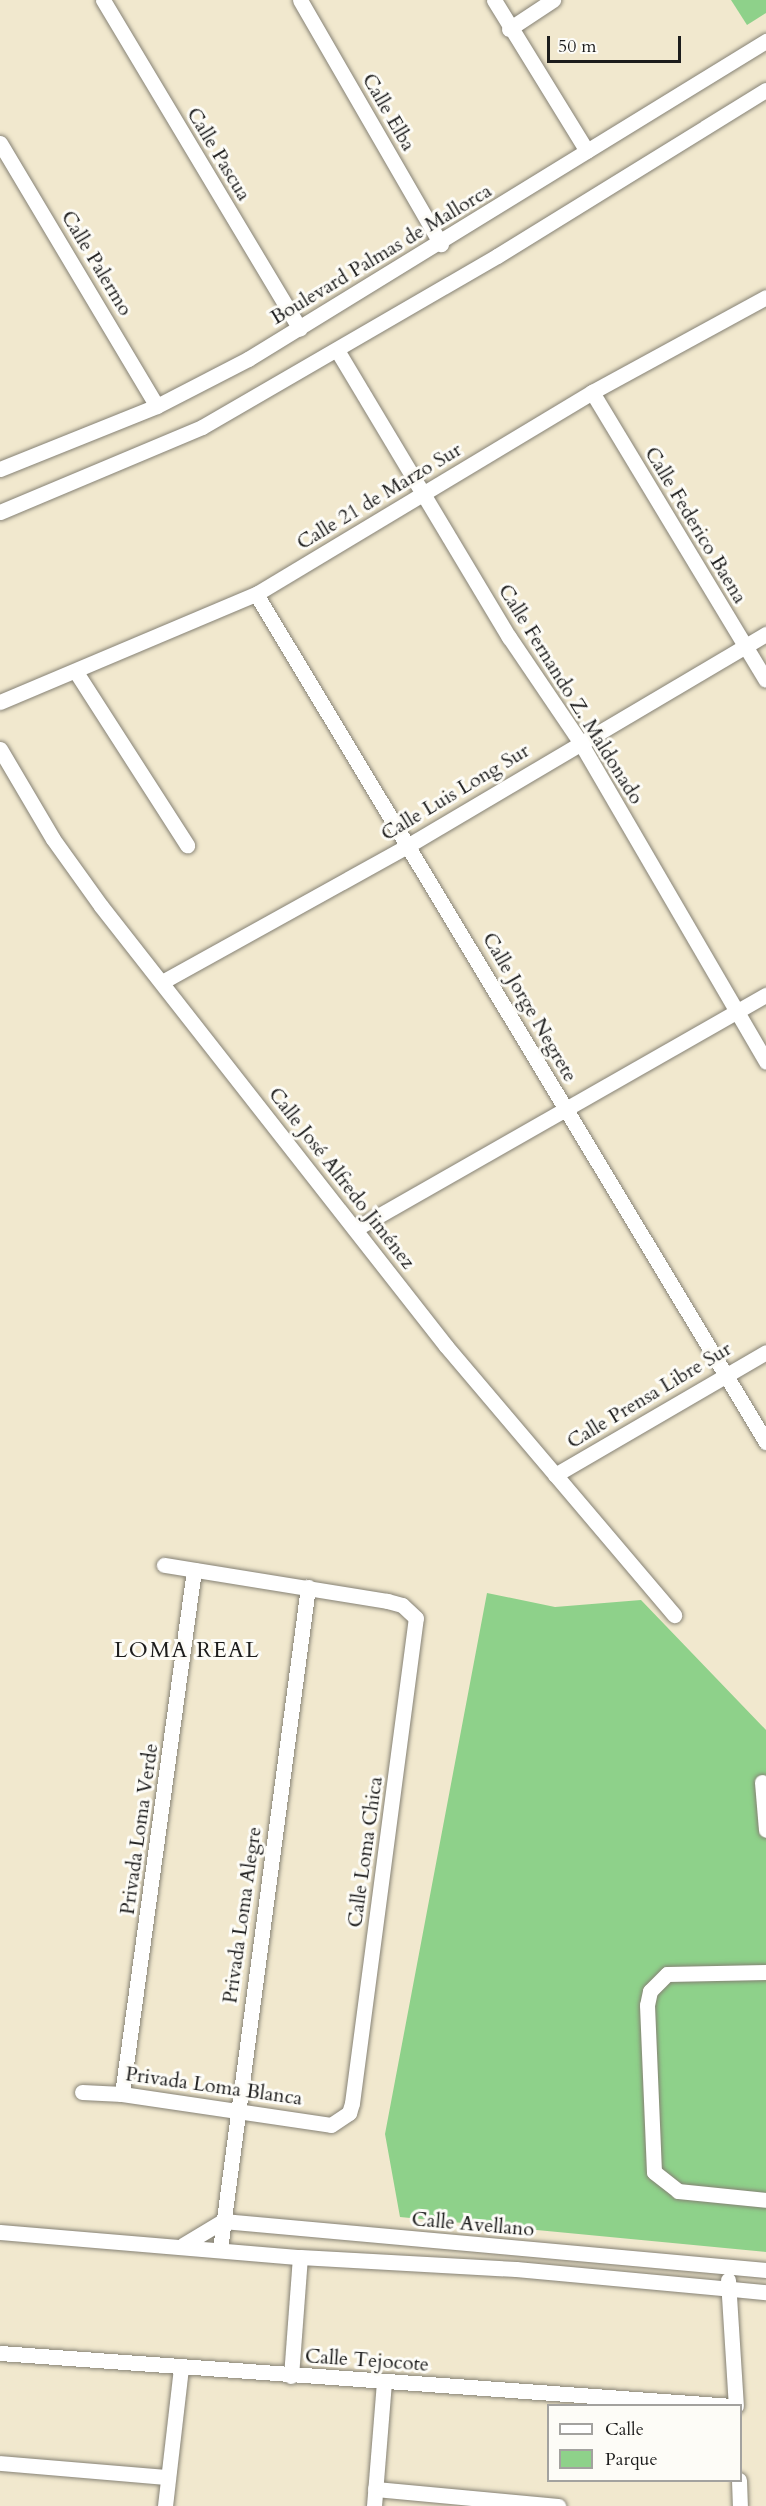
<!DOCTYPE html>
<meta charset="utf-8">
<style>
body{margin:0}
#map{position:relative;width:766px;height:2506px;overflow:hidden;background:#f1e8ce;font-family:Cardo,serif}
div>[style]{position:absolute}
.green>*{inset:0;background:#8ed18a}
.roads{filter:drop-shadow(0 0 2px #868275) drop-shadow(0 0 2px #868275)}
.minor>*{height:15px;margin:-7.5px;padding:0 7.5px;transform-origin:7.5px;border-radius:7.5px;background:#fff}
span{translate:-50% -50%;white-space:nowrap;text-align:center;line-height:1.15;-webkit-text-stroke:6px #fdfcf7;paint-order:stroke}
.street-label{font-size:20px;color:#1c1c1c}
.quarter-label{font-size:22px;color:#1c1c1c;letter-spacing:1.5px}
.legend{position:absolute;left:547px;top:2404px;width:195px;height:78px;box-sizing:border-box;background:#fdfcf7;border:2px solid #a3a29f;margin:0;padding:8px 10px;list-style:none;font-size:18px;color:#1c1c1c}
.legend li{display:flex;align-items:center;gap:12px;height:30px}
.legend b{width:30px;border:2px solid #a3a29f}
.scale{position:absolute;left:547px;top:36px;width:134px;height:27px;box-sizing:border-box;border:3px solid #1c1c1c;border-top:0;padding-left:8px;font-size:18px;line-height:21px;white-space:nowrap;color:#1c1c1c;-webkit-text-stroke:4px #fdfcf7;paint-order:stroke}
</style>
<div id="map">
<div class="green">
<i style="clip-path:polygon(731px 0,766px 0,766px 13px,747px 25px)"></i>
<i style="clip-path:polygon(487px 1593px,555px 1607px,641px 1600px,766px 1730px,766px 2252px,400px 2217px,385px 2134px)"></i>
</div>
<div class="roads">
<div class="minor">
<i style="left:103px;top:0;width:383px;rotate:59.1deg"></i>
<i style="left:300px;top:0;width:282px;rotate:60deg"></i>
<i style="left:494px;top:0;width:177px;rotate:58.4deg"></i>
<i style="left:509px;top:29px;width:53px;rotate:-33.4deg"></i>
<i style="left:0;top:143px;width:306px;rotate:59.2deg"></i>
<i style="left:337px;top:350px;width:335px;rotate:59.1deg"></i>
<i style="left:509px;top:637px;width:127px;rotate:55.9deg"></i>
<i style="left:580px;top:742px;width:370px;rotate:59.8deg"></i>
<i style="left:592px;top:392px;width:336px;rotate:58.9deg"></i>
<i style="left:0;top:469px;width:169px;rotate:-21.9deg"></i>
<i style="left:157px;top:406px;width:102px;rotate:-27.3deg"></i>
<i style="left:248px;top:359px;width:608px;rotate:-31.55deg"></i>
<i style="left:0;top:512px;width:219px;rotate:-22.8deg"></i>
<i style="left:202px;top:427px;width:341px;rotate:-30.1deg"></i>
<i style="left:497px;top:256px;width:316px;rotate:-31.7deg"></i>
<i style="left:256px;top:594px;width:990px;rotate:58.98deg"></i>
<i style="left:76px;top:672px;width:206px;rotate:57.3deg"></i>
<i style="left:0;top:702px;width:278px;rotate:-22.9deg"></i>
<i style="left:256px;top:594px;width:392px;rotate:-31deg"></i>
<i style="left:592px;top:392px;width:198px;rotate:-28.6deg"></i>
<i style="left:0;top:749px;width:104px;rotate:59.5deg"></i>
<i style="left:53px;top:839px;width:82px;rotate:54.4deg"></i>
<i style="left:101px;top:906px;width:559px;rotate:51.9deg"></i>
<i style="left:446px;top:1346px;width:353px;rotate:49.7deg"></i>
<i style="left:162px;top:982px;width:282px;rotate:-29deg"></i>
<i style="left:409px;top:845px;width:415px;rotate:-30.6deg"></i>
<i style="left:357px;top:1228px;width:471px;rotate:-29.7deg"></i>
<i style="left:555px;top:1475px;width:244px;rotate:-30.2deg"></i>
<i style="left:762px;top:1782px;width:48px;rotate:85.2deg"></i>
<i style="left:766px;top:1972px;width:99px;rotate:178.8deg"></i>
<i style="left:667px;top:1974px;width:24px;rotate:135deg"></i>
<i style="left:650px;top:1991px;width:14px;rotate:102deg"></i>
<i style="left:647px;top:2005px;width:167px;rotate:87.6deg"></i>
<i style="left:654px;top:2172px;width:31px;rotate:38deg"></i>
<i style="left:678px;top:2191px;width:88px;rotate:5.8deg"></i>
<i style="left:82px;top:2092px;width:40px;rotate:2.9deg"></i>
<i style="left:122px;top:2094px;width:211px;rotate:8.4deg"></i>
<i style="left:331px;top:2125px;width:22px;rotate:-34deg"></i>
<i style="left:349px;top:2113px;width:10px;rotate:-73deg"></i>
<i style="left:352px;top:2103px;width:489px;rotate:-82.5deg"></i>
<i style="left:416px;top:1618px;width:19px;rotate:-137deg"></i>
<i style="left:402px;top:1605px;width:16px;rotate:-165deg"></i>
<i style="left:387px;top:1601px;width:226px;rotate:-170.8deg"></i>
<i style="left:122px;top:2094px;width:529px;rotate:-82.18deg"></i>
<i style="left:0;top:2232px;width:301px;rotate:4.8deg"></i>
<i style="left:300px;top:2257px;width:216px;rotate:3.2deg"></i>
<i style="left:516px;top:2269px;width:251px;rotate:5.3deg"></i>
<i style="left:183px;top:2245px;width:47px;rotate:-31deg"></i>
<i style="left:223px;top:2221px;width:545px;rotate:5.16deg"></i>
<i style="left:220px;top:2249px;width:668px;rotate:-82.43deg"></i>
<i style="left:728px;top:2280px;width:126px;rotate:86.4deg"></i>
<i style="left:0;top:2353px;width:734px;rotate:4.14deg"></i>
<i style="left:291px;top:2376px;width:119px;rotate:-85.7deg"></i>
<i style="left:0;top:2463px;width:168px;rotate:4.8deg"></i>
<i style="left:739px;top:2480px;width:26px;rotate:88deg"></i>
<i style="left:375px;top:2489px;width:184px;rotate:5.3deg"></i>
<i style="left:165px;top:2506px;width:139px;rotate:-83.4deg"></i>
<i style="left:374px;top:2506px;width:124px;rotate:-85.4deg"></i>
</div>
</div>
<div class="street-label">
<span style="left:389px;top:112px;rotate:60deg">Calle Elba</span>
<span style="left:219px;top:154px;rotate:59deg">Calle Pascua</span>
<span style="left:381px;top:254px;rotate:-31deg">Boulevard Palmas de Mallorca</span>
<span style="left:97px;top:263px;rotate:59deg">Calle Palermo</span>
<span style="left:379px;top:496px;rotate:-31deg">Calle 21 de Marzo Sur</span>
<span style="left:696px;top:525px;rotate:59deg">Calle Federico Baena</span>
<span style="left:571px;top:694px;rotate:58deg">Calle Fernando Z. Maldonado</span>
<span style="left:455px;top:792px;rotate:-31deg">Calle Luis Long Sur</span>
<span style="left:530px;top:1007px;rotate:60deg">Calle Jorge Negrete</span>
<span style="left:342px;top:1178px;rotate:52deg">Calle José Alfredo Jiménez</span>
<span style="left:649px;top:1395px;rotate:-31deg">Calle Prensa Libre Sur</span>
<span style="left:139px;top:1829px;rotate:-82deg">Privada Loma Verde</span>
<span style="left:365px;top:1852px;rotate:-82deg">Calle Loma Chica</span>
<span style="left:242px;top:1915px;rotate:-82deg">Privada Loma Alegre</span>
<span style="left:214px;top:2086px;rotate:8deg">Privada Loma Blanca</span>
<span style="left:473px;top:2224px;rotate:5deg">Calle Avellano</span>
<span style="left:367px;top:2360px;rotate:4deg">Calle Tejocote</span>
</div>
<div class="quarter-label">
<span style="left:187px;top:1651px">LOMA REAL</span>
</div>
<ul class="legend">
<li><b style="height:8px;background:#fff"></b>Calle</li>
<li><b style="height:16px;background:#8ed18a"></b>Parque</li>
</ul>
<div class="scale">50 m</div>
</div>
